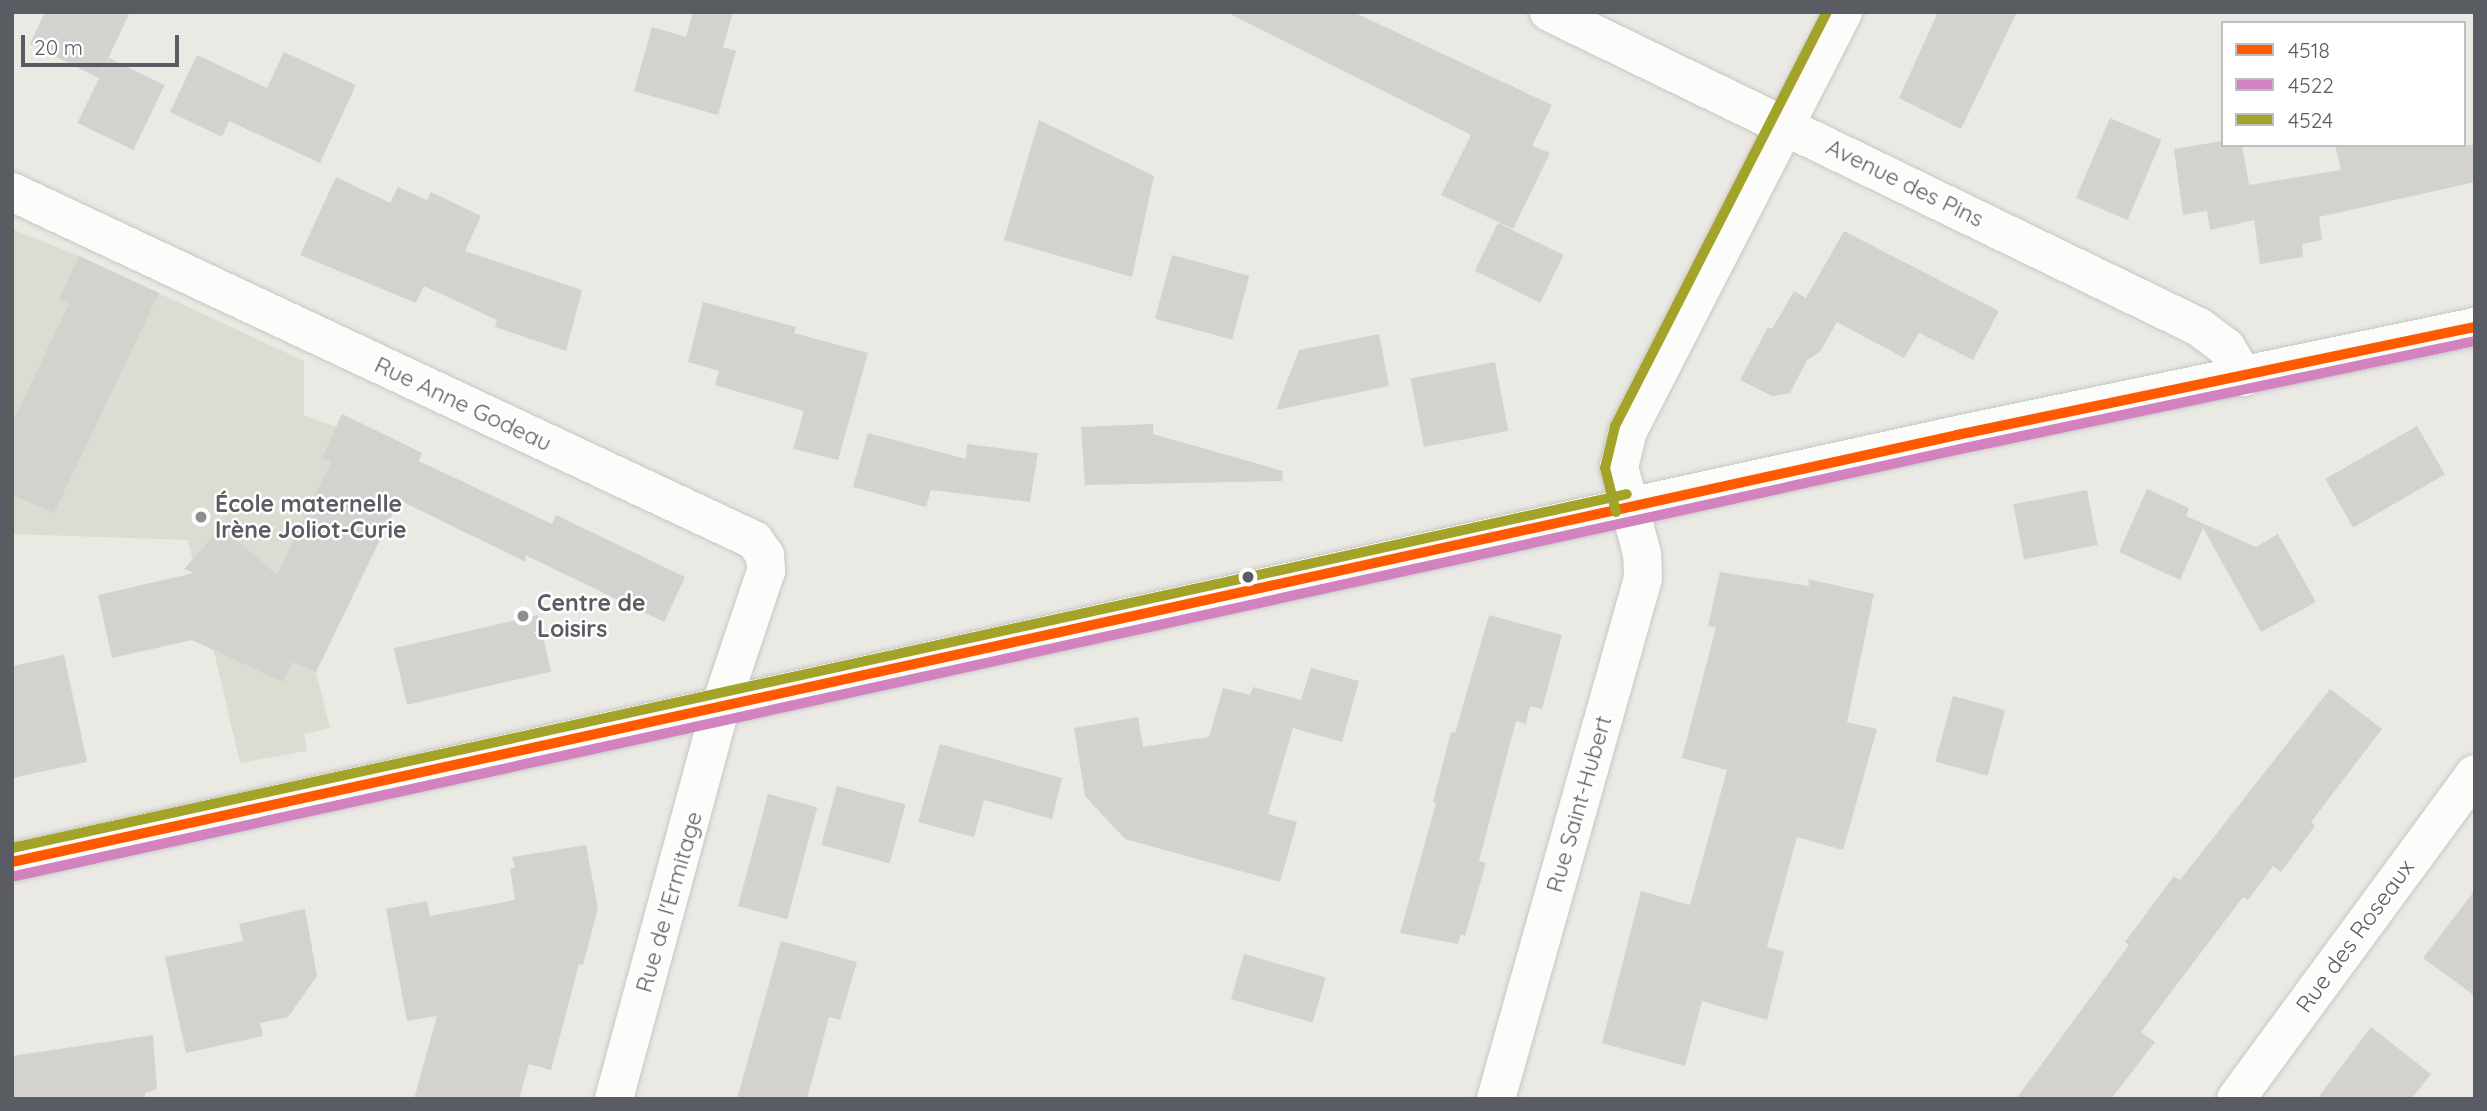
<!DOCTYPE html>
<meta charset="utf-8">
<style>
body{margin:0}
#map{position:relative;width:2487px;height:1111px;overflow:hidden;background:#eae9e4;font-family:Quicksand,sans-serif}
div>[style]{position:absolute}
.education>*{inset:0;background:#dddcd3}
.building>*{inset:0;background:#d3d2cf;transform-origin:0 0}
.roads{filter:drop-shadow(0 0 2px #c6c7c6) drop-shadow(0 0 2px #c6c7c6)}
.street>*{height:38px;margin:-19px;padding:0 19px;transform-origin:19px;border-radius:19px;background:#fcfcfb}
.secondary>*{height:38px;margin:-19px;padding:0 19px;transform-origin:19px;border-radius:19px;background:#fcfcfb}
.bus-1>*{height:10px;margin:-5px;padding:0 5px;transform-origin:5px;border-radius:5px;background:#ff5a00}
.bus-2>*{height:10px;margin:-5px;padding:0 5px;transform-origin:5px;border-radius:5px;background:#d282be}
.bus-3>*{height:10px;margin:-5px;padding:0 5px;transform-origin:5px;border-radius:5px;background:#a2a328}
.dots>*{width:19px;height:19px;translate:-50% -50%;box-sizing:border-box;border:4px solid #fff;border-radius:50%}
span{translate:-50% -50%;white-space:nowrap;text-align:center;line-height:1.15;-webkit-text-stroke:5px #fff;paint-order:stroke}
.street-label{font-size:23px;color:#595d63}
.poi-label{font-size:23px;color:#595d63;font-weight:700}
.left{translate:0 -50%;text-align:left}
.frame{position:absolute;inset:0;border:14px solid #595d63;pointer-events:none}
.legend{position:absolute;left:2221px;top:21px;width:245px;height:126px;box-sizing:border-box;background:#fff;border:2px solid #bdbec1;margin:0;padding:9px 12px;list-style:none;font-size:21px;color:#595d63}
.legend li{display:flex;align-items:center;gap:14px;height:35px}
.legend b{width:35px;border:2px solid #bdbec1}
.scale{position:absolute;left:21px;top:35px;width:158px;height:32px;box-sizing:border-box;border:4px solid #595d63;border-top:0;padding-left:9px;font-size:21px;line-height:24px;white-space:nowrap;color:#595d63;-webkit-text-stroke:5px #fff;paint-order:stroke}
</style>
<div id="map">
<div class="education">
<i style="clip-path:polygon(12px 229px,79px 256px,304px 361px,304px 415px,336px 427px,342px 414px,422px 453px,316px 672px,330px 728px,304px 734px,307px 751px,240px 763px,188px 540px,12px 534px)"></i>
</div>
<div class="building">
<i style="clip-path:polygon(45px 12px,130px 12px,99px 78px,30px 44px)"></i>
<i style="clip-path:polygon(693px 12px,733px 12px,723px 47px,736px 51px,718px 115px,634px 91px,652px 27px,686px 37px)"></i>
<i style="clip-path:polygon(1226px 12px,1353px 12px,1552px 105px,1532px 146px,1550px 153px,1513px 229px,1441px 195px,1471px 135px)"></i>
<i style="clip-path:polygon(1938px 12px,2017px 12px,1961px 129px,1899px 98px)"></i>
<i style="clip-path:polygon(284px 52px,356px 85px,320px 163px,229px 121px,222px 137px,170px 112px,197px 55px,267px 88px)"></i>
<i style="left:109px;top:58px;width:62px;height:72px;rotate:26deg"></i>
<i style="left:2110px;top:118px;width:56px;height:87px;rotate:23deg"></i>
<i style="clip-path:polygon(1039px 120px,1154px 176px,1132px 277px,1004px 240px)"></i>
<i style="clip-path:polygon(2223px 141px,2223px 145px,2242px 145px,2249px 185px,2341px 170px,2335px 145px,2475px 145px,2475px 182px,2319px 217px,2322px 240px,2302px 244px,2303px 257px,2260px 264px,2254px 220px,2210px 230px,2207px 211px,2183px 215px,2174px 149px)"></i>
<i style="clip-path:polygon(336px 177px,390px 203px,398px 187px,427px 200px,431px 192px,481px 216px,465px 251px,582px 290px,566px 351px,495px 327px,497px 320px,424px 286px,416px 303px,300px 255px)"></i>
<i style="left:1498px;top:223px;width:73px;height:53px;rotate:26deg"></i>
<i style="clip-path:polygon(1844px 231px,1999px 311px,1973px 360px,1919px 333px,1904px 358px,1837px 322px,1820px 352px,1807px 360px,1790px 393px,1772px 396px,1740px 380px,1768px 327px,1772px 329px,1794px 291px,1806px 298px)"></i>
<i style="left:1172px;top:255px;width:80px;height:66px;rotate:15deg"></i>
<i style="clip-path:polygon(79px 256px,159px 293px,54px 513px,12px 495px,12px 423px,69px 304px,59px 299px)"></i>
<i style="clip-path:polygon(703px 302px,796px 327px,794px 333px,868px 353px,838px 460px,793px 449px,804px 411px,715px 385px,719px 371px,688px 362px)"></i>
<i style="clip-path:polygon(1379px 334px,1389px 386px,1276px 410px,1299px 350px)"></i>
<i style="left:1495px;top:362px;width:70px;height:86px;rotate:79deg"></i>
<i style="clip-path:polygon(342px 414px,422px 453px,419px 461px,552px 524px,556px 515px,685px 577px,664px 622px,525px 555px,526px 562px,399px 500px,316px 672px,293px 662px,283px 682px,192px 640px,112px 658px,98px 595px,194px 573px,184px 569px,222px 527px,277px 575px,331px 462px,322px 458px)"></i>
<i style="clip-path:polygon(1153px 424px,1153px 434px,1283px 471px,1282px 481px,1085px 485px,1081px 427px)"></i>
<i style="left:2417px;top:426px;width:56px;height:106px;rotate:60deg"></i>
<i style="clip-path:polygon(868px 433px,966px 459px,967px 444px,1038px 453px,1030px 502px,931px 490px,926px 507px,853px 487px)"></i>
<i style="clip-path:polygon(2147px 489px,2189px 508px,2186px 516px,2256px 547px,2278px 534px,2316px 602px,2261px 632px,2203px 528px,2180px 580px,2119px 552px)"></i>
<i style="left:2087px;top:490px;width:56px;height:75px;rotate:79deg"></i>
<i style="clip-path:polygon(1720px 572px,1809px 586px,1808px 579px,1874px 594px,1847px 722px,1877px 729px,1843px 850px,1797px 837px,1767px 947px,1784px 952px,1767px 1020px,1702px 1001px,1685px 1066px,1602px 1043px,1641px 891px,1690px 905px,1727px 770px,1682px 758px,1716px 627px,1708px 626px)"></i>
<i style="left:538px;top:615px;width:58px;height:148px;rotate:77deg"></i>
<i style="clip-path:polygon(1489px 615px,1562px 635px,1542px 709px,1530px 706px,1526px 724px,1516px 721px,1479px 861px,1486px 863px,1465px 936px,1461px 934px,1458px 944px,1400px 933px,1436px 803px,1433px 802px,1451px 732px,1455px 733px)"></i>
<i style="clip-path:polygon(64px 655px,87px 762px,12px 778px,12px 666px)"></i>
<i style="clip-path:polygon(1311px 668px,1359px 681px,1342px 742px,1293px 728px,1268px 814px,1297px 822px,1280px 882px,1125px 839px,1085px 796px,1074px 728px,1138px 717px,1143px 747px,1209px 737px,1223px 688px,1250px 695px,1253px 687px,1301px 700px)"></i>
<i style="clip-path:polygon(2330px 689px,2382px 729px,2311px 822px,2315px 826px,2281px 872px,2273px 866px,2248px 900px,2243px 897px,2141px 1032px,2155px 1042px,2111px 1099px,2016px 1099px,2129px 945px,2125px 942px,2174px 876px,2180px 880px)"></i>
<i style="left:1953px;top:696px;width:54px;height:68px;rotate:15deg"></i>
<i style="clip-path:polygon(940px 744px,1062px 778px,1052px 819px,984px 800px,974px 837px,918px 822px)"></i>
<i style="left:837px;top:786px;width:71px;height:61px;rotate:15deg"></i>
<i style="left:768px;top:794px;width:51px;height:116px;rotate:15deg"></i>
<i style="clip-path:polygon(586px 845px,598px 908px,583px 965px,579px 964px,551px 1070px,529px 1064px,519px 1099px,414px 1099px,437px 1016px,407px 1021px,386px 909px,427px 901px,430px 916px,515px 900px,510px 869px,515px 868px,512px 857px)"></i>
<i style="clip-path:polygon(2475px 890px,2475px 996px,2423px 958px)"></i>
<i style="clip-path:polygon(305px 909px,317px 976px,288px 1017px,260px 1023px,263px 1036px,186px 1053px,165px 957px,243px 941px,239px 924px)"></i>
<i style="clip-path:polygon(781px 941px,857px 962px,840px 1020px,829px 1017px,807px 1099px,737px 1099px)"></i>
<i style="left:1244px;top:954px;width:85px;height:47px;rotate:16deg"></i>
<i style="clip-path:polygon(2371px 1027px,2431px 1074px,2411px 1099px,2317px 1099px)"></i>
<i style="clip-path:polygon(153px 1035px,157px 1089px,145px 1093px,145px 1099px,12px 1099px,12px 1056px)"></i>
</div>
<div class="roads">
<div class="street">
<i style="left:1549px;top:12px;width:722px;rotate:25.86deg"></i>
<i style="left:2199px;top:327px;width:34px;rotate:37deg"></i>
<i style="left:2226px;top:347px;width:35px;rotate:59deg"></i>
<i style="left:12px;top:192px;width:820px;rotate:25.13deg"></i>
<i style="left:754px;top:540px;width:19px;rotate:54deg"></i>
<i style="left:765px;top:555px;width:16px;rotate:86deg"></i>
<i style="left:766px;top:571px;width:141px;rotate:108.6deg"></i>
<i style="left:721px;top:705px;width:408px;rotate:105.2deg"></i>
<i style="left:1496px;top:1099px;width:541px;rotate:-74.24deg"></i>
<i style="left:1643px;top:578px;width:24px;rotate:-92deg"></i>
<i style="left:1642px;top:554px;width:90px;rotate:-104.8deg"></i>
<i style="left:1619px;top:467px;width:37px;rotate:-76deg"></i>
<i style="left:1628px;top:431px;width:471px;rotate:-62.8deg"></i>
<i style="left:2236px;top:1099px;width:403px;rotate:-53.7deg"></i>
</div>
<div class="secondary">
<i style="left:12px;top:862px;width:1991px;rotate:-12.38deg"></i>
<i style="left:1957px;top:435px;width:529px;rotate:-11.78deg"></i>
</div>
</div>
<div class="bus-1">
<i style="left:12px;top:862px;width:1991px;rotate:-12.38deg"></i>
<i style="left:1957px;top:435px;width:529px;rotate:-11.78deg"></i>
</div>
<div class="bus-2">
<i style="left:15px;top:876px;width:1991px;rotate:-12.38deg"></i>
<i style="left:1960px;top:449px;width:526px;rotate:-11.84deg"></i>
</div>
<div class="bus-3">
<i style="left:1616px;top:512px;width:45px;rotate:-104deg"></i>
<i style="left:1605px;top:468px;width:43px;rotate:-76.6deg"></i>
<i style="left:1615px;top:426px;width:465px;rotate:-62.9deg"></i>
<i style="left:12px;top:848px;width:1653px;rotate:-12.36deg"></i>
</div>
<div class="dots">
<i style="left:201px;top:517px;background:#8c8e90"></i>
<i style="left:1248px;top:577px;background:#595d63"></i>
<i style="left:523px;top:616px;background:#8c8e90"></i>
</div>
<div class="street-label">
<span style="left:1905px;top:183px;rotate:26deg">Avenue des Pins</span>
<span style="left:463px;top:404px;rotate:25deg">Rue Anne Godeau</span>
<span style="left:1579px;top:804px;rotate:-74deg">Rue Saint-Hubert</span>
<span style="left:669px;top:902px;rotate:-74deg">Rue de l'Ermitage</span>
<span style="left:2355px;top:936px;rotate:-54deg">Rue des Roseaux</span>
</div>
<div class="poi-label">
<span class="left" style="left:215px;top:517px">École maternelle<br>Irène Joliot-Curie</span>
<span class="left" style="left:537px;top:616px">Centre de<br>Loisirs</span>
</div>
<div class="frame"></div>
<ul class="legend">
<li><b style="height:9px;background:#ff5a00"></b>4518</li>
<li><b style="height:9px;background:#d282be"></b>4522</li>
<li><b style="height:9px;background:#a2a328"></b>4524</li>
</ul>
<div class="scale">20 m</div>
</div>
